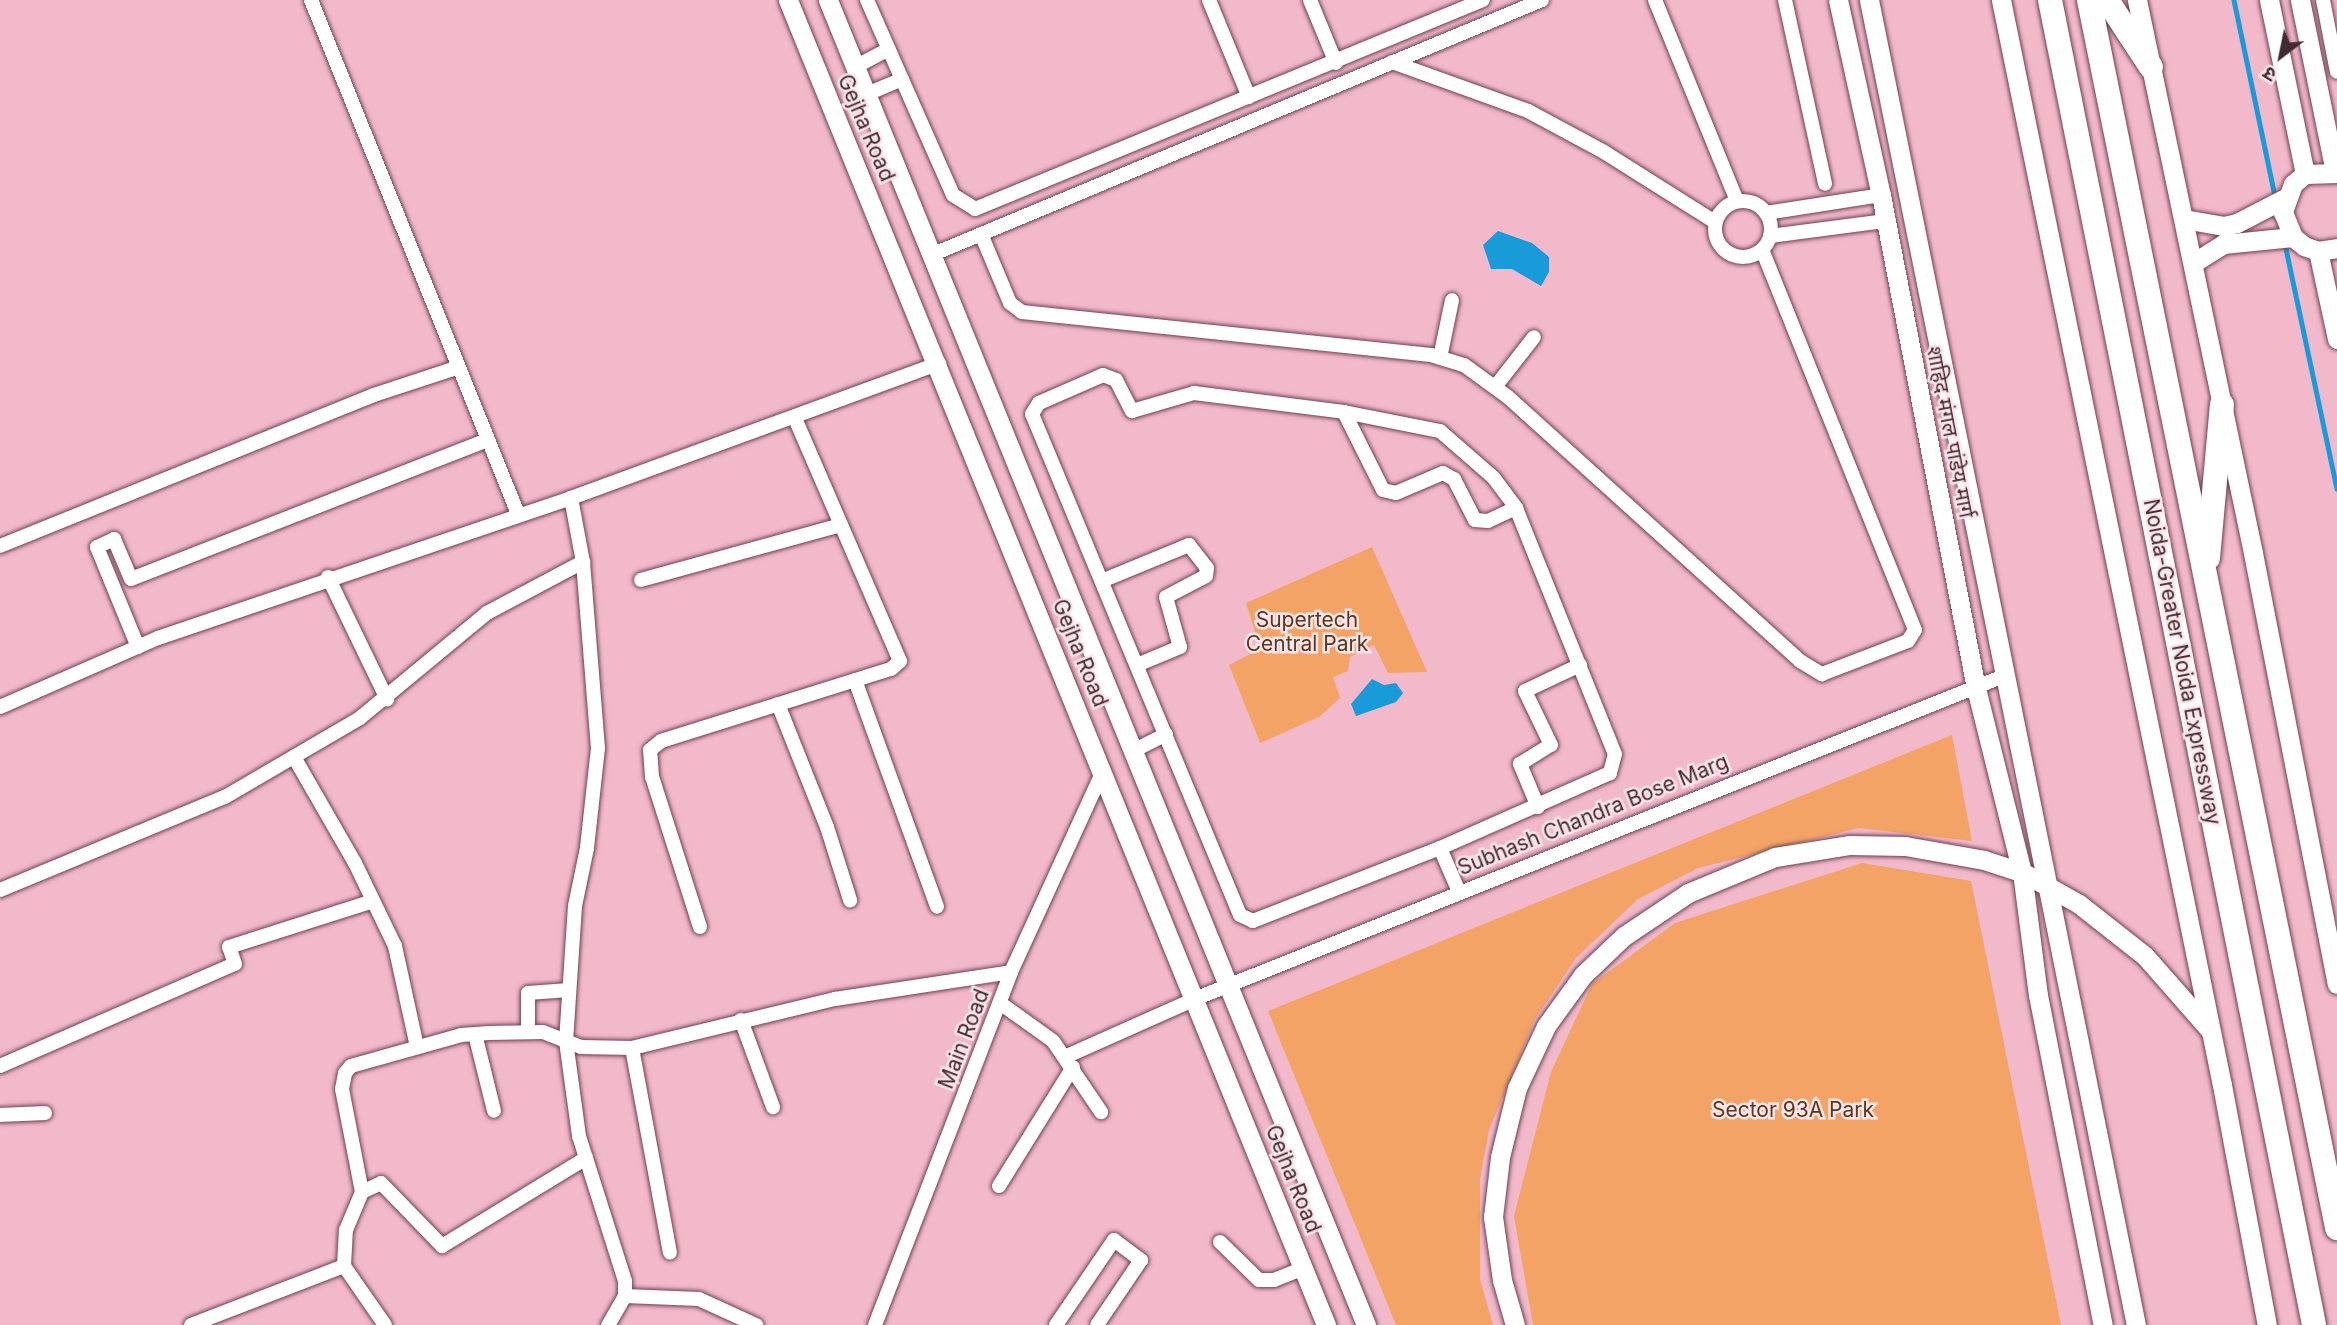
<!DOCTYPE html>
<meta charset="utf-8">
<style>
body{margin:0}
#map{position:relative;width:2337px;height:1325px;overflow:hidden;background:#f2b9cb;font-family:Inter,"Noto Sans Devanagari",sans-serif}
div>[style]{position:absolute}
.green>*{inset:0;background:#f2a365}
.water>*{inset:0;background:#199ad9}
.stream>*{height:4.5px;margin:-2.25px;padding:0 2.25px;transform-origin:2.25px;border-radius:2.25px;background:#199ad9}
.roads{filter:drop-shadow(0 0 2px #714152) drop-shadow(0 0 2px #714152)}
.street>*{height:14px;margin:-7px;padding:0 7px;transform-origin:7px;border-radius:7px;background:#fff}
.street>.ring{margin:-7px;padding:0;box-sizing:content-box;background:none;border:14px solid #fff;border-radius:50%}
.secondary>*{height:19px;margin:-9.5px;padding:0 9.5px;transform-origin:9.5px;border-radius:9.5px;background:#fff}
.highway>*{height:24px;margin:-12px;padding:0 12px;transform-origin:12px;border-radius:12px;background:#fff}
span{translate:-50% -50%;white-space:nowrap;text-align:center;line-height:1.15;-webkit-text-stroke:5px #fde5ec;paint-order:stroke}
.street-label{font-size:21px;color:#412b32}
.park-label{font-size:21px;color:#5c371a}
.north{position:absolute;left:2246px;top:21px;width:70px;height:70px;-webkit-text-stroke:5px #fde5ec;paint-order:stroke;rotate:212deg;font-size:19px;font-weight:700;line-height:28px;text-align:center;color:#412b32}
.north::after{content:'';display:block;margin:auto;width:24px;height:32px;background:#412b32;clip-path:polygon(50% 0,100% 100%,50% 72%,0 100%)}
</style>
<div id="map">
<div class="green">
<i style="clip-path:polygon(1372px 547px,1427px 672px,1388px 673px,1374px 645px,1350px 657px,1348px 671px,1333px 677px,1340px 698px,1319px 717px,1260px 743px,1229px 665px,1260px 649px,1246px 603px)"></i>
<i style="clip-path:polygon(1952px 735px,1972px 841px,1859px 828px,1698px 868px,1638px 899px,1576px 958px,1535px 1019px,1489px 1130px,1480px 1179px,1480px 1279px,1493px 1325px,1396px 1325px,1268px 1011px)"></i>
<i style="clip-path:polygon(1862px 863px,1971px 881px,2061px 1325px,1533px 1325px,1514px 1216px,1551px 1072px,1592px 984px,1675px 923px)"></i>
</div>
<div class="water">
<i style="clip-path:polygon(1498px 231px,1532px 243px,1549px 257px,1549px 272px,1541px 286px,1512px 269px,1491px 269px,1483px 245px)"></i>
<i style="clip-path:polygon(1372px 679px,1384px 685px,1396px 683px,1403px 693px,1396px 702px,1356px 716px,1351px 704px)"></i>
</div>
<div class="stream">
<i style="left:2234px;top:0;width:201px;rotate:78.2deg"></i>
<i style="left:2285px;top:244px;width:250px;rotate:78deg"></i>
</div>
<div class="roads">
<div class="street">
<i style="left:311px;top:0;width:554px;rotate:68.06deg"></i>
<i style="left:867px;top:0;width:213px;rotate:66.2deg"></i>
<i style="left:953px;top:195px;width:26px;rotate:32deg"></i>
<i style="left:975px;top:209px;width:549px;rotate:-22.36deg"></i>
<i style="left:1209px;top:0;width:105px;rotate:67.6deg"></i>
<i style="left:1310px;top:0;width:68px;rotate:67.6deg"></i>
<i style="left:1655px;top:0;width:217px;rotate:67.8deg"></i>
<i style="left:1785px;top:0;width:188px;rotate:77.7deg"></i>
<i style="left:2323px;top:0;width:73px;rotate:79deg"></i>
<i style="left:1392px;top:62px;width:145px;rotate:19.8deg"></i>
<i style="left:1528px;top:111px;width:86px;rotate:28.3deg"></i>
<i style="left:1604px;top:152px;width:131px;rotate:32.2deg"></i>
<i style="left:855px;top:67px;width:38px;rotate:-28deg"></i>
<i style="left:867px;top:94px;width:38px;rotate:-23deg"></i>
<i class="ring" style="left:1715px;top:201px;width:42px;height:42px"></i>
<i style="left:1766px;top:213px;width:116px;rotate:-8.9deg"></i>
<i style="left:981px;top:234px;width:75px;rotate:67.2deg"></i>
<i style="left:1010px;top:303px;width:15px;rotate:37deg"></i>
<i style="left:1022px;top:312px;width:411px;rotate:6deg"></i>
<i style="left:1431px;top:355px;width:34px;rotate:17deg"></i>
<i style="left:1464px;top:365px;width:54px;rotate:36deg"></i>
<i style="left:1508px;top:397px;width:394px;rotate:42.1deg"></i>
<i style="left:1800px;top:661px;width:26px;rotate:31deg"></i>
<i style="left:1822px;top:674px;width:92px;rotate:-21deg"></i>
<i style="left:1908px;top:641px;width:13px;rotate:-58deg"></i>
<i style="left:1915px;top:630px;width:410px;rotate:-111.9deg"></i>
<i style="left:1770px;top:236px;width:117px;rotate:-7.4deg"></i>
<i style="left:931px;top:255px;width:662px;rotate:-22.65deg"></i>
<i style="left:1440px;top:358px;width:59px;rotate:-78.3deg"></i>
<i style="left:1103px;top:375px;width:14px;rotate:21deg"></i>
<i style="left:1116px;top:380px;width:35px;rotate:63deg"></i>
<i style="left:1132px;top:411px;width:65px;rotate:-16.2deg"></i>
<i style="left:1194px;top:393px;width:151px;rotate:7.2deg"></i>
<i style="left:1344px;top:412px;width:87px;rotate:63.4deg"></i>
<i style="left:1383px;top:490px;width:13px;rotate:13deg"></i>
<i style="left:1396px;top:493px;width:51px;rotate:-23.1deg"></i>
<i style="left:1443px;top:473px;width:13px;rotate:29deg"></i>
<i style="left:1454px;top:479px;width:46px;rotate:62.9deg"></i>
<i style="left:1475px;top:520px;width:13px;rotate:4deg"></i>
<i style="left:1488px;top:521px;width:31px;rotate:-25deg"></i>
<i style="left:1516px;top:508px;width:265px;rotate:68.1deg"></i>
<i style="left:1615px;top:754px;width:20px;rotate:105deg"></i>
<i style="left:1610px;top:773px;width:186px;rotate:156.2deg"></i>
<i style="left:1440px;top:848px;width:201px;rotate:158.7deg"></i>
<i style="left:1253px;top:921px;width:14px;rotate:-155deg"></i>
<i style="left:1240px;top:915px;width:542px;rotate:-112.55deg"></i>
<i style="left:1032px;top:414px;width:13px;rotate:-58deg"></i>
<i style="left:1039px;top:403px;width:70px;rotate:-23.6deg"></i>
<i style="left:1495px;top:387px;width:63px;rotate:-52deg"></i>
<i style="left:1344px;top:412px;width:98px;rotate:11.2deg"></i>
<i style="left:1440px;top:431px;width:70px;rotate:41deg"></i>
<i style="left:1493px;top:477px;width:39px;rotate:53deg"></i>
<i style="left:571px;top:498px;width:65px;rotate:79.4deg"></i>
<i style="left:583px;top:562px;width:187px;rotate:85.4deg"></i>
<i style="left:598px;top:748px;width:101px;rotate:96.3deg"></i>
<i style="left:587px;top:848px;width:59px;rotate:101.7deg"></i>
<i style="left:575px;top:906px;width:135px;rotate:93.8deg"></i>
<i style="left:566px;top:1041px;width:96px;rotate:82.2deg"></i>
<i style="left:579px;top:1136px;width:152px;rotate:72.4deg"></i>
<i style="left:625px;top:1281px;width:15px;rotate:90deg"></i>
<i style="left:625px;top:1296px;width:34px;rotate:120deg"></i>
<i style="left:0;top:546px;width:403px;rotate:-22deg"></i>
<i style="left:374px;top:395px;width:89px;rotate:-18.2deg"></i>
<i style="left:328px;top:577px;width:136px;rotate:64.2deg"></i>
<i style="left:641px;top:580px;width:207px;rotate:-15.4deg"></i>
<i style="left:1104px;top:580px;width:92px;rotate:-22.4deg"></i>
<i style="left:1189px;top:545px;width:29px;rotate:52deg"></i>
<i style="left:1207px;top:568px;width:8px;rotate:97deg"></i>
<i style="left:1206px;top:576px;width:45px;rotate:152.3deg"></i>
<i style="left:1166px;top:597px;width:52px;rotate:74.4deg"></i>
<i style="left:1180px;top:647px;width:47px;rotate:157.3deg"></i>
<i style="left:138px;top:647px;width:108px;rotate:-112.3deg"></i>
<i style="left:97px;top:547px;width:19px;rotate:-25deg"></i>
<i style="left:114px;top:539px;width:43px;rotate:67deg"></i>
<i style="left:131px;top:579px;width:383px;rotate:-21.3deg"></i>
<i style="left:855px;top:680px;width:241px;rotate:70.1deg"></i>
<i style="left:778px;top:704px;width:132px;rotate:68.3deg"></i>
<i style="left:827px;top:827px;width:77px;rotate:72.5deg"></i>
<i style="left:0;top:707px;width:172px;rotate:-23.6deg"></i>
<i style="left:158px;top:638px;width:436px;rotate:-18.7deg"></i>
<i style="left:571px;top:498px;width:392px;rotate:-20.1deg"></i>
<i style="left:1133px;top:751px;width:37px;rotate:-27deg"></i>
<i style="left:294px;top:757px;width:122px;rotate:60.1deg"></i>
<i style="left:355px;top:863px;width:92px;rotate:64.3deg"></i>
<i style="left:395px;top:946px;width:103px;rotate:77.7deg"></i>
<i style="left:1538px;top:807px;width:47px;rotate:-112.7deg"></i>
<i style="left:1520px;top:764px;width:36px;rotate:-32deg"></i>
<i style="left:1551px;top:745px;width:60px;rotate:-115.7deg"></i>
<i style="left:1525px;top:691px;width:61px;rotate:-25.3deg"></i>
<i style="left:1440px;top:848px;width:48px;rotate:66.6deg"></i>
<i style="left:0;top:890px;width:243px;rotate:-22.5deg"></i>
<i style="left:225px;top:797px;width:156px;rotate:-30.3deg"></i>
<i style="left:360px;top:718px;width:165px;rotate:-39.6deg"></i>
<i style="left:487px;top:613px;width:109px;rotate:-28deg"></i>
<i style="left:700px;top:927px;width:157px;rotate:-107.7deg"></i>
<i style="left:652px;top:777px;width:27px;rotate:-94deg"></i>
<i style="left:650px;top:750px;width:14px;rotate:-39deg"></i>
<i style="left:661px;top:741px;width:241px;rotate:-17.4deg"></i>
<i style="left:891px;top:669px;width:12px;rotate:-42deg"></i>
<i style="left:900px;top:661px;width:265px;rotate:-113.4deg"></i>
<i style="left:1000px;top:1003px;width:65px;rotate:35.6deg"></i>
<i style="left:1053px;top:1041px;width:86px;rotate:55.9deg"></i>
<i style="left:741px;top:1020px;width:93px;rotate:69.8deg"></i>
<i style="left:528px;top:1032px;width:39px;rotate:-90deg"></i>
<i style="left:528px;top:993px;width:41px;rotate:-4.2deg"></i>
<i style="left:475px;top:1034px;width:79px;rotate:76.1deg"></i>
<i style="left:632px;top:1048px;width:208px;rotate:79.5deg"></i>
<i style="left:1067px;top:1056px;width:142px;rotate:-24deg"></i>
<i style="left:1197px;top:998px;width:871px;rotate:-21.76deg"></i>
<i style="left:0;top:1066px;width:256px;rotate:-23.5deg"></i>
<i style="left:235px;top:964px;width:18px;rotate:-109deg"></i>
<i style="left:229px;top:947px;width:151px;rotate:-17.7deg"></i>
<i style="left:0;top:1115px;width:45px;rotate:-2.5deg"></i>
<i style="left:999px;top:1186px;width:140px;rotate:-58.1deg"></i>
<i style="left:362px;top:1192px;width:21px;rotate:-25deg"></i>
<i style="left:381px;top:1183px;width:88px;rotate:45.9deg"></i>
<i style="left:442px;top:1246px;width:169px;rotate:-31.4deg"></i>
<i style="left:1220px;top:1242px;width:54px;rotate:44.3deg"></i>
<i style="left:1259px;top:1280px;width:15px"></i>
<i style="left:1274px;top:1280px;width:31px;rotate:-22deg"></i>
<i style="left:625px;top:1296px;width:74px;rotate:2.3deg"></i>
<i style="left:699px;top:1299px;width:63px;rotate:24.5deg"></i>
<i style="left:191px;top:1325px;width:164px;rotate:-21.1deg"></i>
<i style="left:385px;top:1325px;width:72px;rotate:-124.8deg"></i>
<i style="left:344px;top:1266px;width:36px;rotate:-87deg"></i>
<i style="left:346px;top:1230px;width:41px;rotate:-67.2deg"></i>
<i style="left:362px;top:1192px;width:105px;rotate:-101deg"></i>
<i style="left:342px;top:1089px;width:16px;rotate:-79deg"></i>
<i style="left:345px;top:1073px;width:9px;rotate:-49deg"></i>
<i style="left:351px;top:1066px;width:114px;rotate:-15.7deg"></i>
<i style="left:461px;top:1035px;width:28px;rotate:-4deg"></i>
<i style="left:489px;top:1033px;width:54px;rotate:-1.1deg"></i>
<i style="left:543px;top:1032px;width:41px;rotate:21.5deg"></i>
<i style="left:581px;top:1047px;width:51px;rotate:1.1deg"></i>
<i style="left:632px;top:1048px;width:209px;rotate:-13.6deg"></i>
<i style="left:835px;top:999px;width:178px;rotate:-8.7deg"></i>
<i style="left:875px;top:1325px;width:378px;rotate:-68.9deg"></i>
<i style="left:1011px;top:972px;width:221px;rotate:-65.4deg"></i>
<i style="left:1056px;top:1325px;width:103px;rotate:-55.7deg"></i>
<i style="left:1114px;top:1240px;width:34px;rotate:37deg"></i>
<i style="left:1141px;top:1260px;width:78px;rotate:124.1deg"></i>
</div>
<div class="secondary">
<i style="left:788px;top:0;width:1430px;rotate:67.9deg"></i>
<i style="left:828px;top:0;width:1430px;rotate:67.9deg"></i>
<i style="left:1838px;top:0;width:200px;rotate:77.6deg"></i>
<i style="left:1881px;top:195px;width:498px;rotate:79.1deg"></i>
<i style="left:1975px;top:684px;width:194px;rotate:76deg"></i>
<i style="left:2022px;top:872px;width:124px;rotate:82.6deg"></i>
<i style="left:2038px;top:995px;width:336px;rotate:78.9deg"></i>
<i style="left:1869px;top:0;width:1352px;rotate:78.61deg"></i>
<i style="left:2001px;top:0;width:1107px;rotate:78.49deg"></i>
<i style="left:2222px;top:1085px;width:244px;rotate:79.4deg"></i>
<i style="left:2137px;top:0;width:565px;rotate:78.15deg"></i>
<i style="left:2253px;top:553px;width:439px;rotate:79deg"></i>
<i style="left:2269px;top:0;width:178px;rotate:78.3deg"></i>
<i style="left:2300px;top:0;width:176px;rotate:78.5deg"></i>
<i style="left:2337px;top:173px;width:32px;rotate:178deg"></i>
<i style="left:2305px;top:174px;width:16px;rotate:140deg"></i>
<i style="left:2293px;top:184px;width:30px;rotate:110deg"></i>
<i style="left:2283px;top:212px;width:27px;rotate:68deg"></i>
<i style="left:2293px;top:237px;width:14px;rotate:39deg"></i>
<i style="left:2304px;top:246px;width:15px;rotate:20deg"></i>
<i style="left:2318px;top:251px;width:19px;rotate:-9deg"></i>
<i style="left:2184px;top:219px;width:41px;rotate:9.9deg"></i>
<i style="left:2224px;top:226px;width:13px;rotate:-13deg"></i>
<i style="left:2237px;top:223px;width:54px;rotate:-27.5deg"></i>
<i style="left:2318px;top:251px;width:90px;rotate:77.8deg"></i>
<i style="left:2193px;top:263px;width:36px;rotate:-32deg"></i>
<i style="left:2223px;top:244px;width:70px;rotate:-5.7deg"></i>
<i style="left:1515px;top:1325px;width:47px;rotate:-106.1deg"></i>
<i style="left:1502px;top:1280px;width:64px;rotate:-98.1deg"></i>
<i style="left:1493px;top:1217px;width:60px;rotate:-83.3deg"></i>
<i style="left:1500px;top:1157px;width:71px;rotate:-76.2deg"></i>
<i style="left:1517px;top:1088px;width:68px;rotate:-64.9deg"></i>
<i style="left:1546px;top:1026px;width:63px;rotate:-54deg"></i>
<i style="left:1583px;top:975px;width:57px;rotate:-43.6deg"></i>
<i style="left:1624px;top:936px;width:77px;rotate:-33.9deg"></i>
<i style="left:1688px;top:893px;width:94px;rotate:-22.5deg"></i>
<i style="left:1775px;top:857px;width:76px;rotate:-9.1deg"></i>
<i style="left:1850px;top:845px;width:55px;rotate:1deg"></i>
<i style="left:1905px;top:846px;width:80px;rotate:10deg"></i>
<i style="left:1984px;top:860px;width:40px;rotate:18deg"></i>
<i style="left:2022px;top:872px;width:65px;rotate:29.3deg"></i>
<i style="left:2079px;top:904px;width:84px;rotate:38.2deg"></i>
<i style="left:2145px;top:956px;width:98px;rotate:48.7deg"></i>
</div>
<div class="highway">
<i style="left:2050px;top:0;width:1351px;rotate:78.73deg"></i>
<i style="left:2089px;top:0;width:1253px;rotate:78.58deg"></i>
<i style="left:2107px;top:0;width:80px;rotate:56.7deg"></i>
<i style="left:2208px;top:558px;width:154px;rotate:-84.8deg"></i>
</div>
</div>
<div class="street-label">
<span style="left:866px;top:128px;rotate:67deg">Gejha Road</span>
<span style="left:1950px;top:432px;rotate:79deg">शाहिद मंगल पांडेय मार्ग</span>
<span style="left:1080px;top:653px;rotate:68deg">Gejha Road</span>
<span style="left:2182px;top:662px;rotate:79deg">Noida-Greater Noida Expressway</span>
<span style="left:1593px;top:815px;rotate:-22deg">Subhash Chandra Bose Marg</span>
<span style="left:964px;top:1039px;rotate:-69deg">Main Road</span>
<span style="left:1293px;top:1179px;rotate:68deg">Gejha Road</span>
</div>
<div class="park-label">
<span style="left:1307px;top:632px">Supertech<br>Central Park</span>
<span style="left:1793px;top:1110px">Sector 93A Park</span>
</div>
<div class="north">उ</div>
</div>
